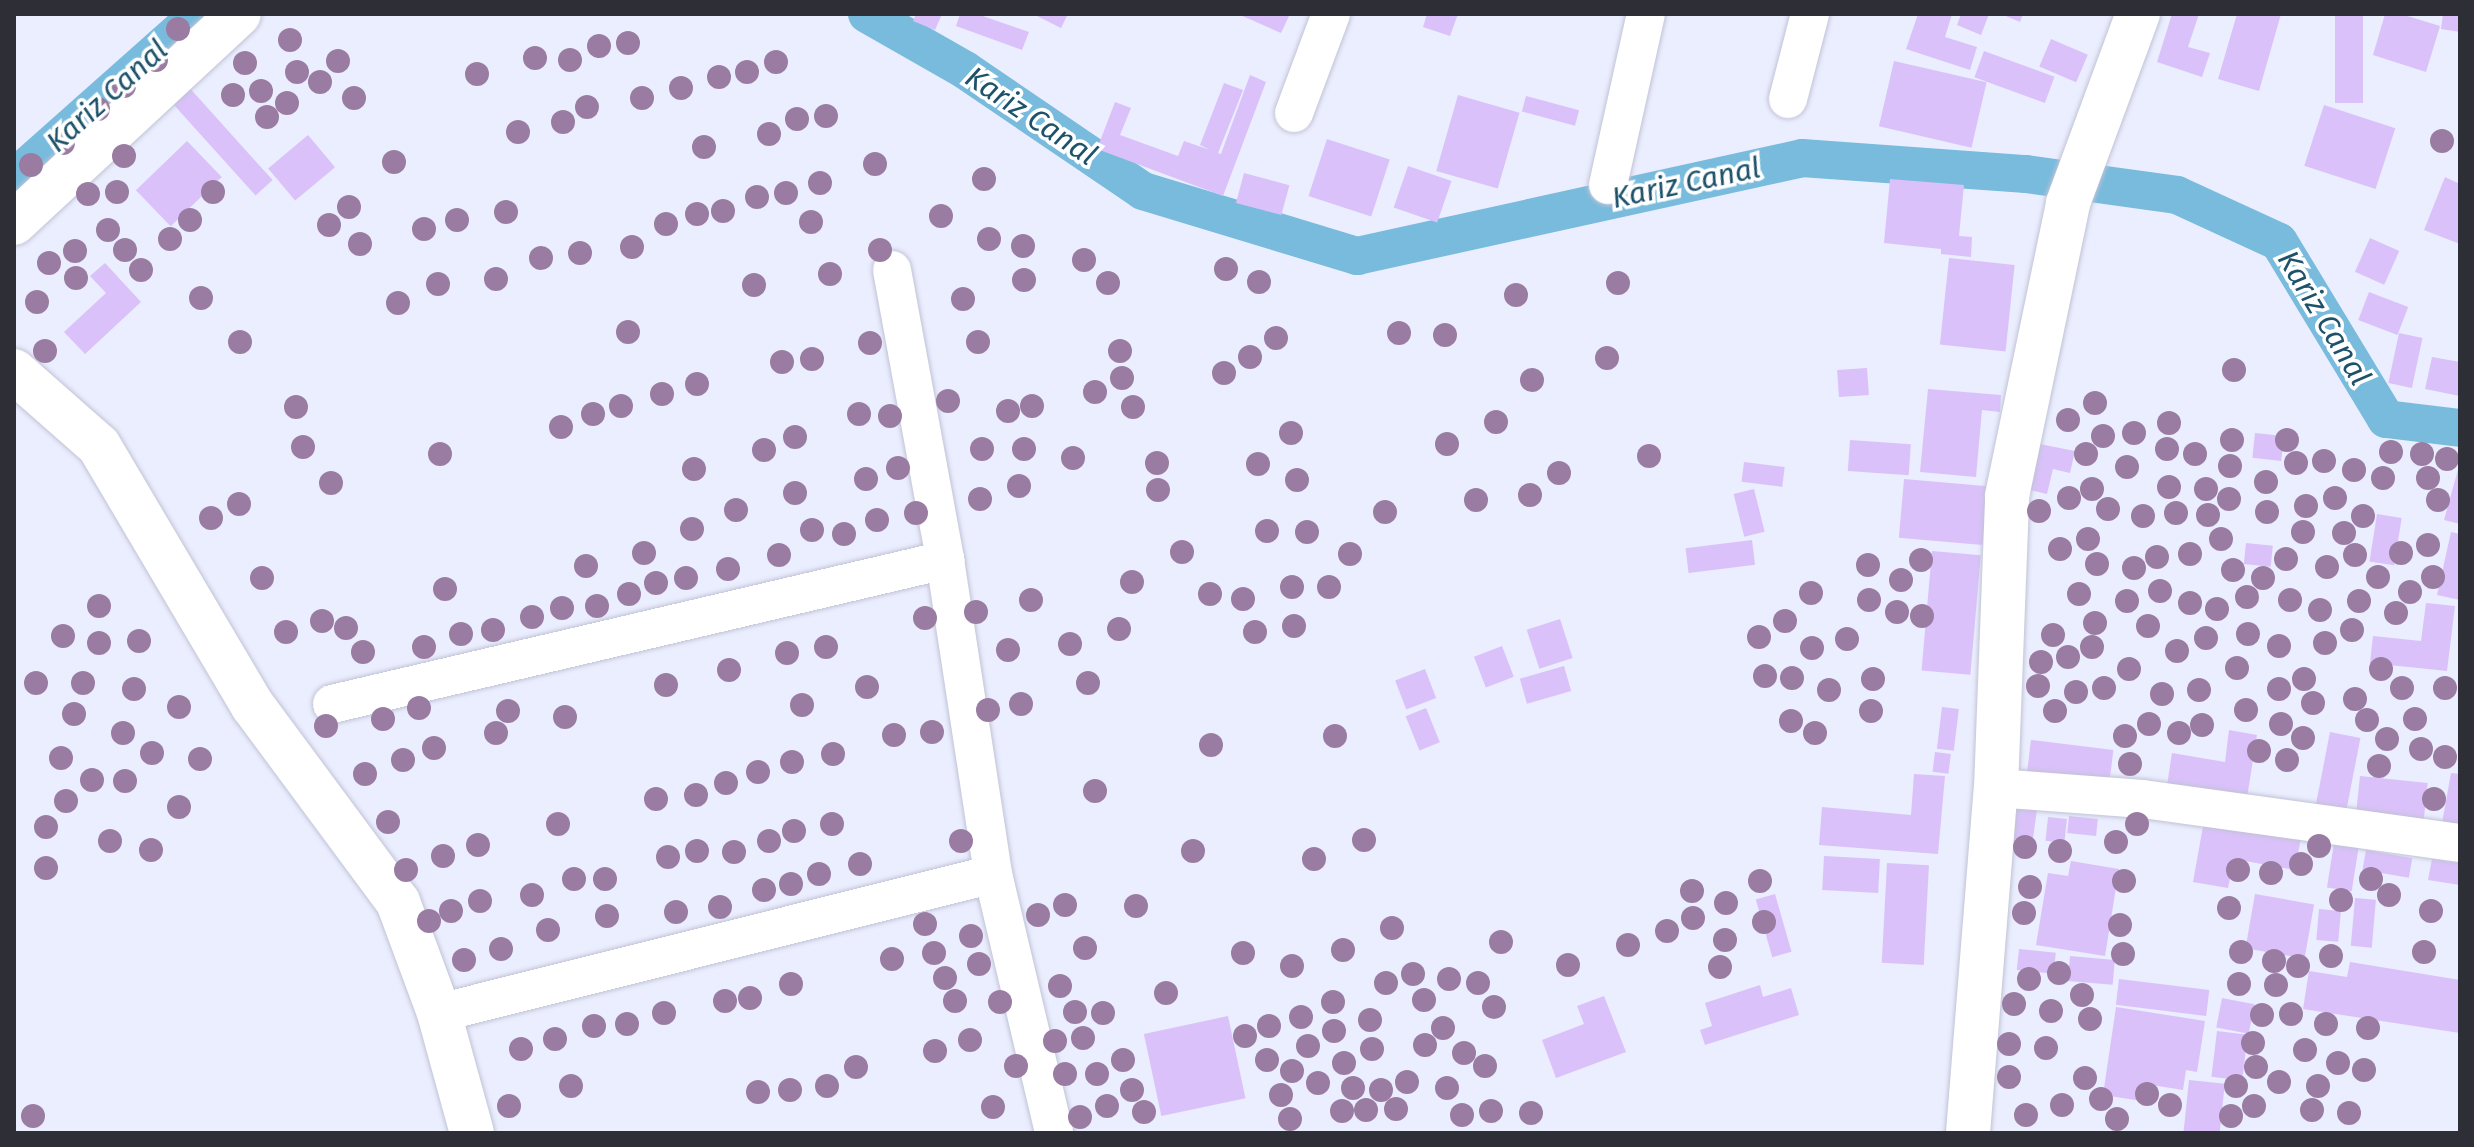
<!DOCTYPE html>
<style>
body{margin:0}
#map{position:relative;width:2474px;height:1147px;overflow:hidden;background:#ebeefe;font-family:"Fira Sans",sans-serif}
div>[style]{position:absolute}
.canal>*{height:38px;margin:-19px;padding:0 19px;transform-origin:19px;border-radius:19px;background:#78bbdc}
.building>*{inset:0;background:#dac1fa;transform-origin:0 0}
.roads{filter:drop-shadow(0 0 2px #c0c3d6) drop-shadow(0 0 2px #c0c3d6)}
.street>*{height:38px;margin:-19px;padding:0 19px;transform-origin:19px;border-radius:19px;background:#fff}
.secondary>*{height:44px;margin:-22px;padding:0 22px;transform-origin:22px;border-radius:22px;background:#fff}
.trees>*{width:24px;height:24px;margin:-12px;border-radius:50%;background:#9a7ca2}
span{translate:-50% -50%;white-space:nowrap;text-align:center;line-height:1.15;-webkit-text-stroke:7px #fff;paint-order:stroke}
.water-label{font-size:30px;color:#1d526a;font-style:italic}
.frame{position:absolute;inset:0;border:16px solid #2d2e36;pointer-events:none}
</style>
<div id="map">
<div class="canal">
<i style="left:867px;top:14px;width:113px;rotate:29.7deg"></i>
<i style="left:965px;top:70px;width:215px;rotate:34.2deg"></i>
<i style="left:1143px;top:191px;width:224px;rotate:16.9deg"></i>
<i style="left:1357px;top:256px;width:456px;rotate:-12.4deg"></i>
<i style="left:1802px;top:158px;width:225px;rotate:4.1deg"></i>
<i style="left:2026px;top:174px;width:152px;rotate:7.9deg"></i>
<i style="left:2177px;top:195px;width:112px;rotate:24.7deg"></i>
<i style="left:2279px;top:242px;width:207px;rotate:58.8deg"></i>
<i style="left:2386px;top:419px;width:75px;rotate:6.9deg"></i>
<i style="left:14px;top:178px;width:247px;rotate:-41.6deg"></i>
</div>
<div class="building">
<i style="clip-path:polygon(916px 14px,942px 14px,935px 30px,913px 21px)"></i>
<i style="clip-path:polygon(960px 14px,977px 14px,1029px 32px,1022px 50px,956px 26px)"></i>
<i style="clip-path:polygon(1033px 14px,1068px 14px,1061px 28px)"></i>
<i style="clip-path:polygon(1238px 14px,1290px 14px,1281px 33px)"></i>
<i style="clip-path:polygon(1427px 14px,1458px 14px,1450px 36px,1423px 27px)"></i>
<i style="clip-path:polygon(1918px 14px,1952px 14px,1945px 37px,1977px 47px,1970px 70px,1906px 49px)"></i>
<i style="clip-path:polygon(1961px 14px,1989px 14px,1981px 35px,1957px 25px)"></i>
<i style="clip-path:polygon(2001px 14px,2023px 14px,2020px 22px)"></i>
<i style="clip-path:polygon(2172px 14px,2199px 14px,2188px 47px,2210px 53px,2202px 77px,2157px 62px)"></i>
<i style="clip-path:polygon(2237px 14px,2281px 14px,2259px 91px,2218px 79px)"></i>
<i style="left:2335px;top:14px;width:28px;height:89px"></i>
<i style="clip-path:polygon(2385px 14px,2401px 14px,2440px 26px,2426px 72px,2373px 55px)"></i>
<i style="clip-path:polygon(2443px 14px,2460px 14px,2460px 32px,2441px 29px)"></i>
<i style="left:2051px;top:39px;width:40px;height:30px;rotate:23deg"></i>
<i style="left:1984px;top:51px;width:75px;height:28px;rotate:20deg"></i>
<i style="left:1894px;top:61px;width:95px;height:67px;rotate:13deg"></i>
<i style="clip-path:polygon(1250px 75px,1266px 82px,1223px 196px,1097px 149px,1115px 102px,1131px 108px,1120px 135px,1178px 156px,1184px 141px,1210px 150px,1200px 145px,1224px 83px,1243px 90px,1218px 153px,1221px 154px)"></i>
<i style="left:187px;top:85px;width:128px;height:23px;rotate:48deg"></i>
<i style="left:1458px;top:95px;width:64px;height:79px;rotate:16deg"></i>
<i style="left:1526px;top:96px;width:55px;height:16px;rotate:15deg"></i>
<i style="left:2324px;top:105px;width:75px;height:64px;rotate:18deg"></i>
<i style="left:308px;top:135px;width:42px;height:52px;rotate:50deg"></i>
<i style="left:1327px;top:139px;width:66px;height:60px;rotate:18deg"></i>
<i style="left:187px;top:141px;width:50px;height:71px;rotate:46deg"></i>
<i style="left:1408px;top:166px;width:46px;height:44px;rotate:19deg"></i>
<i style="left:1244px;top:173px;width:47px;height:31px;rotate:15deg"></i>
<i style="clip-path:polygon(2445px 177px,2460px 184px,2460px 244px,2424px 230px)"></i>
<i style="clip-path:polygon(1890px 179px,1964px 185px,1959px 236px,1972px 237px,1971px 257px,1941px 254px,1941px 249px,1884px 243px)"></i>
<i style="left:2370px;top:238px;width:32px;height:37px;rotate:24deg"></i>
<i style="left:1949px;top:258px;width:66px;height:87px;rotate:6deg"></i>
<i style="clip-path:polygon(105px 263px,141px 302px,85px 354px,64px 332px,106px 293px,90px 276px)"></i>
<i style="left:2369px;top:292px;width:42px;height:30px;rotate:21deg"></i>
<i style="left:2399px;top:333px;width:24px;height:51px;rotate:12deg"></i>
<i style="clip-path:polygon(2432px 357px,2460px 362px,2460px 396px,2425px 389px)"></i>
<i style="left:1867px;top:368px;width:27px;height:30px;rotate:86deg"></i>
<i style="clip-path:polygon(1928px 389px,2001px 395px,2000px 412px,1982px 410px,1976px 477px,1920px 472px)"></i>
<i style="left:2255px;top:433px;width:29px;height:25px;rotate:6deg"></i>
<i style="left:1850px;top:440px;width:61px;height:31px;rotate:4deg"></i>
<i style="clip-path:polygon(2030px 442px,2075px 451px,2070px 473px,2053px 469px,2047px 494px,2021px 488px)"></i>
<i style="left:1744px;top:462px;width:41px;height:20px;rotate:7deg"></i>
<i style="clip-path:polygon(2459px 466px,2460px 467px,2460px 524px,2444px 520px)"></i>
<i style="left:1904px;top:479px;width:84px;height:59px;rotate:5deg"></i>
<i style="left:1754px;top:489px;width:44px;height:21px;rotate:76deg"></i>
<i style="left:2377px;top:514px;width:25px;height:48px;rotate:9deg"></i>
<i style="clip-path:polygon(2451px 532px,2460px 534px,2460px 600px,2437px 595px)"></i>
<i style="left:1752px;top:540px;width:25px;height:67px;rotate:83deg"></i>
<i style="left:2246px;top:543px;width:27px;height:21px;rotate:6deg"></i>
<i style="left:1932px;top:551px;width:49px;height:120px;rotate:5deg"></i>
<i style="clip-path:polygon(2426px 603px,2455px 606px,2447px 671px,2370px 663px,2373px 636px,2421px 641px)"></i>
<i style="left:1560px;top:619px;width:41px;height:35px;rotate:72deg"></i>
<i style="left:1502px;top:646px;width:33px;height:30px;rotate:69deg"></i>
<i style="left:1564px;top:666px;width:26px;height:46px;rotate:74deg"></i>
<i style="left:1425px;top:669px;width:31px;height:32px;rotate:69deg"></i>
<i style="left:1942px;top:707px;width:17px;height:42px;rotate:7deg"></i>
<i style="left:1426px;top:708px;width:37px;height:22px;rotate:68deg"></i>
<i style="clip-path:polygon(2229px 730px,2257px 735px,2246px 804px,2166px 792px,2172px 753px,2225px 762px)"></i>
<i style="left:2330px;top:732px;width:31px;height:76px;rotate:11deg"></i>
<i style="left:2031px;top:740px;width:83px;height:35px;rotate:7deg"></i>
<i style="left:1935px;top:752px;width:16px;height:20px;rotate:7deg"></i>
<i style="clip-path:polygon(2451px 773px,2460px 774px,2460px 826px,2442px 823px)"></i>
<i style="clip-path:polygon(1914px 774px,1945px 776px,1938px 854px,1819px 845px,1822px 807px,1911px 815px)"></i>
<i style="left:2360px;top:776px;width:68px;height:39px;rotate:6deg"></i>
<i style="left:2016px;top:801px;width:22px;height:38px;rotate:8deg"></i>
<i style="clip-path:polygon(2205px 815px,2302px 832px,2295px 870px,2234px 859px,2228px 888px,2193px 882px)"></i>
<i style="left:2069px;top:816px;width:29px;height:17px;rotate:6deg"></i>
<i style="left:2048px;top:817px;width:19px;height:24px;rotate:6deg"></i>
<i style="left:2334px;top:843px;width:25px;height:45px;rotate:9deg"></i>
<i style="left:2366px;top:850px;width:47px;height:20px;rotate:10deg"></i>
<i style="left:1824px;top:856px;width:56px;height:34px;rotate:3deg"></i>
<i style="clip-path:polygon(2432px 859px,2460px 863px,2460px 885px,2428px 880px)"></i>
<i style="clip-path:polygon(2071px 861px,2119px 869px,2105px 956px,2036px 945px,2048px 873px,2068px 876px)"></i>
<i style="left:1887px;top:863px;width:42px;height:100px;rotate:3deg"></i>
<i style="left:1775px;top:894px;width:60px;height:20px;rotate:74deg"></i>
<i style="left:2255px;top:894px;width:60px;height:55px;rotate:10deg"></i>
<i style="left:2355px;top:898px;width:21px;height:48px;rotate:5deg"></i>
<i style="left:2319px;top:909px;width:22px;height:31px;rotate:5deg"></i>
<i style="left:2019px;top:949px;width:37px;height:21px;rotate:6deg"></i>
<i style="left:2070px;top:956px;width:45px;height:25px;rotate:5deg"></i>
<i style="clip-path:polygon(2350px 962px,2460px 980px,2460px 1033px,2303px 1009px,2309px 971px,2347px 977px)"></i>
<i style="left:2119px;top:979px;width:91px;height:26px;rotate:7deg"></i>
<i style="clip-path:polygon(1760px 985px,1763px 997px,1791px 988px,1799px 1015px,1705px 1045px,1700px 1030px,1712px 1026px,1705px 1003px)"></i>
<i style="clip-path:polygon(1604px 996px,1626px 1052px,1556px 1078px,1542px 1040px,1584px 1024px,1577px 1006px)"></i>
<i style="left:2222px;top:998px;width:33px;height:30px;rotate:11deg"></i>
<i style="clip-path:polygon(2116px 1007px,2205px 1021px,2197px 1072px,2186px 1070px,2183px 1090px,2146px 1084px,2142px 1101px,2103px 1095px)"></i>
<i style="left:1228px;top:1016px;width:84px;height:86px;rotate:78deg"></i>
<i style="left:2217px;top:1031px;width:31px;height:46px;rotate:7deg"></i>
<i style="left:2189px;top:1080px;width:36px;height:53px;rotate:6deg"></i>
</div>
<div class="roads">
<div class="street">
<i style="left:1788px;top:99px;width:88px;rotate:-75.5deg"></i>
<i style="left:1294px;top:113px;width:106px;rotate:-69.5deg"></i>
<i style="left:1608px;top:185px;width:175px;rotate:-77.5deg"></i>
<i style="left:892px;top:270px;width:295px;rotate:79.6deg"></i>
<i style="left:945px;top:560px;width:318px;rotate:81.3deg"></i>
<i style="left:993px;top:874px;width:266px;rotate:76.7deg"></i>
<i style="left:332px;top:704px;width:630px;rotate:-13.22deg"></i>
<i style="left:1996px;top:788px;width:147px;rotate:4.3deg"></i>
<i style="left:2143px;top:799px;width:320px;rotate:7.9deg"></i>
<i style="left:439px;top:1013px;width:571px;rotate:-14.08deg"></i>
</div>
<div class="secondary">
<i style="left:14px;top:223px;width:307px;rotate:-42.9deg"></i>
<i style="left:14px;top:371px;width:113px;rotate:41.4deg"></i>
<i style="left:99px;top:446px;width:302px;rotate:59.4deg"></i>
<i style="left:253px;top:706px;width:244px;rotate:53.5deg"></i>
<i style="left:398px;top:902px;width:118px;rotate:69.7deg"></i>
<i style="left:439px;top:1013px;width:124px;rotate:74.6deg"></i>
<i style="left:1968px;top:1133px;width:346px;rotate:-85.4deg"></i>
<i style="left:1996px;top:788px;width:292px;rotate:-87.8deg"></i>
<i style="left:2007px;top:496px;width:299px;rotate:-78.2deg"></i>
<i style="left:2068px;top:203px;width:202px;rotate:-69.7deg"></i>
</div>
</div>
<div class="trees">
<i style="left:178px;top:29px"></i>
<i style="left:290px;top:40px"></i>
<i style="left:628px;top:43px"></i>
<i style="left:599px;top:46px"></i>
<i style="left:535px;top:58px"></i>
<i style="left:156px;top:60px"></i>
<i style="left:570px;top:60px"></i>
<i style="left:338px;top:61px"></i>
<i style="left:776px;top:62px"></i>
<i style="left:245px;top:63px"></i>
<i style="left:297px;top:72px"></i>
<i style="left:747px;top:72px"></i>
<i style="left:477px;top:74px"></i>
<i style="left:719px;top:77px"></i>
<i style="left:320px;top:82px"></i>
<i style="left:124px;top:86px"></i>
<i style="left:681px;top:88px"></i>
<i style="left:261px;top:91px"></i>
<i style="left:233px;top:95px"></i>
<i style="left:354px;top:98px"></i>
<i style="left:642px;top:98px"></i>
<i style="left:287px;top:103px"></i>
<i style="left:587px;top:107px"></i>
<i style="left:98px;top:109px"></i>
<i style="left:826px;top:116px"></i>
<i style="left:267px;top:117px"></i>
<i style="left:797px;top:119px"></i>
<i style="left:563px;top:122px"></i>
<i style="left:518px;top:132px"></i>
<i style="left:769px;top:134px"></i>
<i style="left:2442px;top:141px"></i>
<i style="left:63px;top:143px"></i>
<i style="left:704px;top:147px"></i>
<i style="left:124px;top:156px"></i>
<i style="left:394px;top:162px"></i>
<i style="left:875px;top:164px"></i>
<i style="left:31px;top:165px"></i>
<i style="left:984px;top:179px"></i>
<i style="left:820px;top:183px"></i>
<i style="left:117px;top:192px"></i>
<i style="left:213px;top:192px"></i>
<i style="left:786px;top:193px"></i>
<i style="left:88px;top:194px"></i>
<i style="left:757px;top:197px"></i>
<i style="left:349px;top:207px"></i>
<i style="left:723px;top:211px"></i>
<i style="left:506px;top:212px"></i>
<i style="left:697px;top:214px"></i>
<i style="left:941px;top:216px"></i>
<i style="left:190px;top:220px"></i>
<i style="left:457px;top:220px"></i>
<i style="left:811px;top:222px"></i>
<i style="left:666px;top:224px"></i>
<i style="left:329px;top:225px"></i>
<i style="left:424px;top:229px"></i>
<i style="left:108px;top:230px"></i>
<i style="left:170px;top:239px"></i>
<i style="left:989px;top:239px"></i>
<i style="left:360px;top:244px"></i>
<i style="left:1023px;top:246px"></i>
<i style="left:632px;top:247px"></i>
<i style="left:125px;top:250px"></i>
<i style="left:880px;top:250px"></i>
<i style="left:75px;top:251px"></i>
<i style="left:580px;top:253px"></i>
<i style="left:541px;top:258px"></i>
<i style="left:1084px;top:260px"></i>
<i style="left:49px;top:263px"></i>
<i style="left:1226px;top:269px"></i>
<i style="left:141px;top:270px"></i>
<i style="left:830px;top:274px"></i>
<i style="left:76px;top:278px"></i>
<i style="left:496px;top:279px"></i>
<i style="left:1024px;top:280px"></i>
<i style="left:1259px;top:282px"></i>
<i style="left:1108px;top:283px"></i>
<i style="left:1618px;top:283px"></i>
<i style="left:438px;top:284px"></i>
<i style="left:754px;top:285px"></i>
<i style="left:1516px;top:295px"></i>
<i style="left:201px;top:298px"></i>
<i style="left:963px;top:299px"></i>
<i style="left:37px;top:302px"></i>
<i style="left:398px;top:303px"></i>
<i style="left:628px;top:332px"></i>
<i style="left:1399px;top:333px"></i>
<i style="left:1445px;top:335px"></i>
<i style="left:1276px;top:338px"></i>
<i style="left:240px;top:342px"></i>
<i style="left:978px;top:342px"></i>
<i style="left:870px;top:343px"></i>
<i style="left:45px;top:351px"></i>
<i style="left:1120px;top:351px"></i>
<i style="left:1250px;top:357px"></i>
<i style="left:1607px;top:358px"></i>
<i style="left:812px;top:359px"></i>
<i style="left:782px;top:362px"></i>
<i style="left:2234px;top:370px"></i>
<i style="left:1224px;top:373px"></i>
<i style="left:1122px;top:378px"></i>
<i style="left:1532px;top:380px"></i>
<i style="left:697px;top:384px"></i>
<i style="left:1095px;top:392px"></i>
<i style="left:662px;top:394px"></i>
<i style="left:948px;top:401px"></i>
<i style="left:2095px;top:403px"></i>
<i style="left:621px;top:406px"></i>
<i style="left:1032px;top:406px"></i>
<i style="left:296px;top:407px"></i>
<i style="left:1133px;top:407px"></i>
<i style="left:1008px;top:411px"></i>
<i style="left:593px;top:414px"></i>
<i style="left:859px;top:414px"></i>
<i style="left:890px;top:416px"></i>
<i style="left:2068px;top:420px"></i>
<i style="left:1496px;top:422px"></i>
<i style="left:2169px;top:423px"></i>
<i style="left:561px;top:427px"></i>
<i style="left:1291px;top:433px"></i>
<i style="left:2134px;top:433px"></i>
<i style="left:2103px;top:436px"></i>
<i style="left:795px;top:437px"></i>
<i style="left:2232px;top:440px"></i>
<i style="left:2287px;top:440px"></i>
<i style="left:1447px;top:444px"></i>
<i style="left:303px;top:447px"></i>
<i style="left:982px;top:449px"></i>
<i style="left:1024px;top:449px"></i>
<i style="left:2167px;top:449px"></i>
<i style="left:764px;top:450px"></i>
<i style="left:2391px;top:452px"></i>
<i style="left:440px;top:454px"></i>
<i style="left:2086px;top:454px"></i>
<i style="left:2195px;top:454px"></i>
<i style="left:2422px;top:454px"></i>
<i style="left:1649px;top:456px"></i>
<i style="left:1073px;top:458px"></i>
<i style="left:2447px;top:459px"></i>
<i style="left:2324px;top:461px"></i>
<i style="left:1157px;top:463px"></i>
<i style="left:2296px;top:463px"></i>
<i style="left:1258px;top:464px"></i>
<i style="left:2230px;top:466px"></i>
<i style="left:2127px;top:467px"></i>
<i style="left:898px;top:468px"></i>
<i style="left:694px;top:469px"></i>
<i style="left:2354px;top:470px"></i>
<i style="left:1559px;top:473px"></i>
<i style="left:2383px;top:478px"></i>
<i style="left:2428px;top:478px"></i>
<i style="left:866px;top:479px"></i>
<i style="left:1297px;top:480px"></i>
<i style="left:2266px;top:482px"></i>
<i style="left:331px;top:483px"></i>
<i style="left:1019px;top:486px"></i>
<i style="left:2169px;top:487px"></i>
<i style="left:2092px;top:489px"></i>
<i style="left:2206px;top:489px"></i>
<i style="left:1158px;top:490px"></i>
<i style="left:795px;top:493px"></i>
<i style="left:1530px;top:495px"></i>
<i style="left:2069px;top:498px"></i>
<i style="left:2335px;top:498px"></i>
<i style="left:980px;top:499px"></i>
<i style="left:2229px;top:499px"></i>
<i style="left:1476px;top:500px"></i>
<i style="left:2438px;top:500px"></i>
<i style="left:239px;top:504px"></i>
<i style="left:2306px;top:506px"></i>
<i style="left:2108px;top:509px"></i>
<i style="left:736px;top:510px"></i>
<i style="left:2039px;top:511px"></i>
<i style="left:1385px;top:512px"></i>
<i style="left:2267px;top:512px"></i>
<i style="left:916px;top:513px"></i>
<i style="left:2176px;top:513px"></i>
<i style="left:2208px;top:515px"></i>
<i style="left:2143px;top:516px"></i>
<i style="left:2363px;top:516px"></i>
<i style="left:211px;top:518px"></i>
<i style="left:877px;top:520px"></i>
<i style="left:692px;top:529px"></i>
<i style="left:812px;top:530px"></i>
<i style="left:1267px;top:531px"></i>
<i style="left:1307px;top:532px"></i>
<i style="left:2303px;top:532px"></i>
<i style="left:2344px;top:533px"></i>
<i style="left:844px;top:534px"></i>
<i style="left:2088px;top:539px"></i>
<i style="left:2221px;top:539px"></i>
<i style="left:2428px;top:545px"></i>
<i style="left:2060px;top:549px"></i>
<i style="left:1182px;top:552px"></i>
<i style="left:644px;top:553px"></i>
<i style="left:2401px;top:553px"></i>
<i style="left:1350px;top:554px"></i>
<i style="left:2190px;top:554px"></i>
<i style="left:779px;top:555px"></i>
<i style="left:2355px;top:555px"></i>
<i style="left:2157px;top:557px"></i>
<i style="left:2286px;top:559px"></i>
<i style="left:1921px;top:560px"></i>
<i style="left:2097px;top:564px"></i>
<i style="left:1868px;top:565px"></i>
<i style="left:586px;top:566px"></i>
<i style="left:2327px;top:567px"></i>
<i style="left:2134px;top:568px"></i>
<i style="left:728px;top:569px"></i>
<i style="left:2233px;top:570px"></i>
<i style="left:2378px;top:577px"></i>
<i style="left:2433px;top:577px"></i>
<i style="left:262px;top:578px"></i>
<i style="left:686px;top:578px"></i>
<i style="left:2263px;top:578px"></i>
<i style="left:1901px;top:580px"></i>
<i style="left:1132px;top:582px"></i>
<i style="left:656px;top:583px"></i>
<i style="left:1292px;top:587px"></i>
<i style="left:1329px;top:587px"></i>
<i style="left:445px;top:589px"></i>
<i style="left:2160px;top:591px"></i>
<i style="left:2410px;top:592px"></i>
<i style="left:1811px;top:593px"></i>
<i style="left:629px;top:594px"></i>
<i style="left:1210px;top:594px"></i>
<i style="left:2079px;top:594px"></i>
<i style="left:2247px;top:597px"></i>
<i style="left:1243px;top:599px"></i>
<i style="left:1031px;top:600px"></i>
<i style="left:1869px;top:600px"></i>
<i style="left:2290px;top:600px"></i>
<i style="left:2127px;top:601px"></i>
<i style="left:2359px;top:601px"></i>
<i style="left:2190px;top:603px"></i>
<i style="left:99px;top:606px"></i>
<i style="left:597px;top:606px"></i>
<i style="left:562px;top:608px"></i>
<i style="left:2217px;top:609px"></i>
<i style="left:2320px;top:610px"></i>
<i style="left:976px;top:612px"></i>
<i style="left:1897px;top:612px"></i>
<i style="left:2396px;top:613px"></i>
<i style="left:1922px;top:616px"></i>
<i style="left:532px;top:617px"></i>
<i style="left:925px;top:618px"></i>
<i style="left:322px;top:621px"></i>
<i style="left:1785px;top:621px"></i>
<i style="left:2095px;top:623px"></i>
<i style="left:1294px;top:626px"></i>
<i style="left:2148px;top:626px"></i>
<i style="left:346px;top:628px"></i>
<i style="left:1119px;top:629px"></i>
<i style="left:493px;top:630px"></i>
<i style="left:2352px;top:630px"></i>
<i style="left:286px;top:632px"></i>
<i style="left:1255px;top:632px"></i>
<i style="left:461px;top:634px"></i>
<i style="left:2248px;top:634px"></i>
<i style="left:2053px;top:635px"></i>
<i style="left:63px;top:636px"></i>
<i style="left:1759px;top:637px"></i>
<i style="left:2206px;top:638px"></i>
<i style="left:1847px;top:639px"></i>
<i style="left:139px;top:641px"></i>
<i style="left:99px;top:643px"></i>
<i style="left:2325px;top:643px"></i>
<i style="left:1070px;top:644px"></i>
<i style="left:2279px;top:646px"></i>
<i style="left:424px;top:647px"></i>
<i style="left:826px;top:647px"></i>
<i style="left:2092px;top:647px"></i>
<i style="left:1812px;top:648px"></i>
<i style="left:1008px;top:650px"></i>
<i style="left:2177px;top:651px"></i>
<i style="left:363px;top:652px"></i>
<i style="left:787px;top:653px"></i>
<i style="left:2068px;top:657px"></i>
<i style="left:2041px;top:662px"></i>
<i style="left:2237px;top:668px"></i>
<i style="left:2129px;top:669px"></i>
<i style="left:2381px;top:669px"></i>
<i style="left:729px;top:670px"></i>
<i style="left:1765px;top:676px"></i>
<i style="left:1792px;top:678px"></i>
<i style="left:1873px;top:679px"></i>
<i style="left:2304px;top:679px"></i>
<i style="left:36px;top:683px"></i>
<i style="left:83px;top:683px"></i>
<i style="left:1088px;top:683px"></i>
<i style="left:666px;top:685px"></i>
<i style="left:2038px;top:686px"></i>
<i style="left:867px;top:687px"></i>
<i style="left:2104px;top:688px"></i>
<i style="left:2402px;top:688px"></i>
<i style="left:2445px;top:688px"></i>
<i style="left:134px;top:689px"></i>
<i style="left:2279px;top:689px"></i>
<i style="left:1829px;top:690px"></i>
<i style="left:2199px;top:690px"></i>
<i style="left:2076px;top:692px"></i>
<i style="left:2162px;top:694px"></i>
<i style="left:2355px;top:699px"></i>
<i style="left:2313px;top:703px"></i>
<i style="left:1021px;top:704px"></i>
<i style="left:802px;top:705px"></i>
<i style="left:179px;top:707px"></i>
<i style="left:419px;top:708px"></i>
<i style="left:988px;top:710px"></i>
<i style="left:2246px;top:710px"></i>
<i style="left:508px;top:711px"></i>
<i style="left:1871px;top:711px"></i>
<i style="left:2055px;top:711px"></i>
<i style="left:74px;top:714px"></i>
<i style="left:565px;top:717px"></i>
<i style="left:383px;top:719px"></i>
<i style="left:2415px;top:719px"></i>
<i style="left:2367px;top:720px"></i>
<i style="left:1791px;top:721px"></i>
<i style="left:2149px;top:724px"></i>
<i style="left:2281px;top:724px"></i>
<i style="left:2202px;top:725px"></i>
<i style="left:326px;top:726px"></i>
<i style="left:932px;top:732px"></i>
<i style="left:123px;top:733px"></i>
<i style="left:496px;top:733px"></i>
<i style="left:1815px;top:733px"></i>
<i style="left:2179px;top:733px"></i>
<i style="left:894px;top:735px"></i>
<i style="left:1335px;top:736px"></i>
<i style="left:2125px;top:736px"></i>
<i style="left:2303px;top:738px"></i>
<i style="left:2387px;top:739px"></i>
<i style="left:1211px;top:745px"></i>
<i style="left:434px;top:748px"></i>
<i style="left:2421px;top:749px"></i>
<i style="left:2259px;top:751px"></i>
<i style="left:152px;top:753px"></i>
<i style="left:833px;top:754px"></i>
<i style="left:2445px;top:757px"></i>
<i style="left:61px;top:758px"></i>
<i style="left:200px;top:759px"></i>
<i style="left:403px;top:760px"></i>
<i style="left:2287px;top:760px"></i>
<i style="left:792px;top:762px"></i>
<i style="left:2130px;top:764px"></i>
<i style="left:2379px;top:766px"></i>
<i style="left:758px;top:772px"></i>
<i style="left:365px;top:774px"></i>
<i style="left:92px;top:780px"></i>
<i style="left:125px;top:781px"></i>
<i style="left:726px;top:783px"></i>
<i style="left:1095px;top:791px"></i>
<i style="left:696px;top:795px"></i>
<i style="left:656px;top:799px"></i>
<i style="left:2434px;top:799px"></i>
<i style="left:66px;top:801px"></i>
<i style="left:179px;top:807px"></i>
<i style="left:388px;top:822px"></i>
<i style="left:558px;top:824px"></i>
<i style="left:832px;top:824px"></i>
<i style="left:2137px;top:824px"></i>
<i style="left:46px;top:827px"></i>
<i style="left:794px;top:831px"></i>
<i style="left:1364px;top:840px"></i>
<i style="left:110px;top:841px"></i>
<i style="left:769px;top:841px"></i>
<i style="left:961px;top:841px"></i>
<i style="left:2116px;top:842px"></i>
<i style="left:478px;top:845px"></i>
<i style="left:2319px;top:846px"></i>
<i style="left:2025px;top:847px"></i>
<i style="left:151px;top:850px"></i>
<i style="left:697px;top:851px"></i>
<i style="left:1193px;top:851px"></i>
<i style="left:2060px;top:851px"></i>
<i style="left:734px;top:852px"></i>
<i style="left:443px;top:856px"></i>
<i style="left:668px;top:857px"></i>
<i style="left:1314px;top:859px"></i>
<i style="left:860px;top:864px"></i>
<i style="left:2301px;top:864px"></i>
<i style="left:46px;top:868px"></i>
<i style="left:406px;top:870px"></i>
<i style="left:2238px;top:870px"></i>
<i style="left:2271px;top:873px"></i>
<i style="left:819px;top:874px"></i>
<i style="left:574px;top:879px"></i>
<i style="left:605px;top:879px"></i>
<i style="left:2371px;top:879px"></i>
<i style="left:1760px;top:881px"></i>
<i style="left:2124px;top:881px"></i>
<i style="left:791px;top:884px"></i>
<i style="left:2030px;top:887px"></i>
<i style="left:764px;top:890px"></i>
<i style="left:1692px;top:891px"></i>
<i style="left:532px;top:895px"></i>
<i style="left:2389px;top:895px"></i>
<i style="left:2341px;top:900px"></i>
<i style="left:480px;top:901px"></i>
<i style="left:1726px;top:903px"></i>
<i style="left:1065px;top:905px"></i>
<i style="left:1136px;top:906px"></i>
<i style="left:720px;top:907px"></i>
<i style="left:2229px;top:908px"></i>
<i style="left:451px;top:911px"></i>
<i style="left:2431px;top:911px"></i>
<i style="left:676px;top:912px"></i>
<i style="left:2024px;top:913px"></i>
<i style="left:1038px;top:915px"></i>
<i style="left:607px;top:916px"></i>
<i style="left:1693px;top:918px"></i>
<i style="left:429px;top:921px"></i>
<i style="left:1764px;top:922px"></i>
<i style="left:925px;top:924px"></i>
<i style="left:2120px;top:925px"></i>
<i style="left:1392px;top:928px"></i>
<i style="left:548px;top:930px"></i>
<i style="left:1667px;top:931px"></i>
<i style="left:971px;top:936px"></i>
<i style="left:1725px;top:940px"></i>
<i style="left:1501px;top:942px"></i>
<i style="left:1628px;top:945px"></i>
<i style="left:1085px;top:948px"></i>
<i style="left:501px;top:949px"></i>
<i style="left:1343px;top:950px"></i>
<i style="left:2241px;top:952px"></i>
<i style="left:2424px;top:952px"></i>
<i style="left:934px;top:953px"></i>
<i style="left:1243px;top:953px"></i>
<i style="left:2123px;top:954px"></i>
<i style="left:2331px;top:956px"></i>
<i style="left:892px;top:959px"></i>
<i style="left:464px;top:960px"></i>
<i style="left:2274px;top:961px"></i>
<i style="left:979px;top:964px"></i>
<i style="left:1568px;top:965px"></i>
<i style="left:1292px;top:966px"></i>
<i style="left:2298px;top:966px"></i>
<i style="left:1720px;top:967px"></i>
<i style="left:2059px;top:973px"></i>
<i style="left:1413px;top:974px"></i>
<i style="left:945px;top:978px"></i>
<i style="left:1449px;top:979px"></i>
<i style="left:2029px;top:979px"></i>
<i style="left:1386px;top:983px"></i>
<i style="left:1478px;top:983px"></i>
<i style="left:791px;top:984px"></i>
<i style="left:2239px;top:984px"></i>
<i style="left:2276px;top:985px"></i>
<i style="left:1060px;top:986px"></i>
<i style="left:1166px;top:993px"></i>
<i style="left:2082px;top:995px"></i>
<i style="left:750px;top:998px"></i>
<i style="left:1424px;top:1000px"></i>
<i style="left:725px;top:1001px"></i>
<i style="left:955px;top:1001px"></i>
<i style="left:1000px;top:1002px"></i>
<i style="left:1333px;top:1002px"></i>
<i style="left:2014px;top:1004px"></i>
<i style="left:1494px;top:1007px"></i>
<i style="left:2051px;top:1011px"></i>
<i style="left:1075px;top:1012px"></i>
<i style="left:664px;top:1013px"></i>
<i style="left:1103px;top:1013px"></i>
<i style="left:2291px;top:1014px"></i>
<i style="left:2262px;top:1015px"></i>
<i style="left:1301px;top:1017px"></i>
<i style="left:2090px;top:1019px"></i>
<i style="left:1370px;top:1020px"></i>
<i style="left:627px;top:1024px"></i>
<i style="left:2326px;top:1024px"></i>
<i style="left:594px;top:1026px"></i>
<i style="left:1269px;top:1026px"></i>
<i style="left:1443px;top:1028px"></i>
<i style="left:2368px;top:1028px"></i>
<i style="left:1334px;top:1031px"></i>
<i style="left:1245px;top:1036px"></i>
<i style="left:1083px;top:1038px"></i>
<i style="left:555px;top:1039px"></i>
<i style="left:970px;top:1040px"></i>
<i style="left:1055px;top:1041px"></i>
<i style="left:2253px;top:1043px"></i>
<i style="left:2009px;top:1044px"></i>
<i style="left:1425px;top:1045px"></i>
<i style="left:1308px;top:1046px"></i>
<i style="left:2046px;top:1048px"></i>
<i style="left:521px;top:1049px"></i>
<i style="left:1372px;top:1049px"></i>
<i style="left:2305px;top:1050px"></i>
<i style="left:935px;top:1051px"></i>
<i style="left:1464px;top:1053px"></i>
<i style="left:1123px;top:1060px"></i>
<i style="left:1267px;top:1060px"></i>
<i style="left:1344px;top:1063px"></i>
<i style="left:2338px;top:1063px"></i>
<i style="left:1016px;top:1066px"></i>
<i style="left:1485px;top:1066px"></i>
<i style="left:856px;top:1067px"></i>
<i style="left:2256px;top:1067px"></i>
<i style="left:2364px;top:1070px"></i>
<i style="left:1292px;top:1071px"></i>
<i style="left:1065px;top:1074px"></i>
<i style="left:1097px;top:1074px"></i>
<i style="left:2009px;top:1077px"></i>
<i style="left:2085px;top:1078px"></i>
<i style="left:1407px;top:1082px"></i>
<i style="left:2279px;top:1082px"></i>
<i style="left:1318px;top:1083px"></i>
<i style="left:571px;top:1086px"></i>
<i style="left:827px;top:1086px"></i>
<i style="left:2236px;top:1086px"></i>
<i style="left:2318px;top:1086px"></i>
<i style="left:1353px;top:1088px"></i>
<i style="left:1447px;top:1088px"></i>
<i style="left:790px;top:1090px"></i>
<i style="left:1132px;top:1090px"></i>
<i style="left:1381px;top:1090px"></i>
<i style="left:758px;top:1092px"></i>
<i style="left:2147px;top:1094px"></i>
<i style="left:1281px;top:1095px"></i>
<i style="left:2101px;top:1099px"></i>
<i style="left:2062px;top:1105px"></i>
<i style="left:2170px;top:1105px"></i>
<i style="left:509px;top:1106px"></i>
<i style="left:1107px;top:1106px"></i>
<i style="left:2254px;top:1106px"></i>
<i style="left:993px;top:1107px"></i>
<i style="left:1396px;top:1109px"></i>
<i style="left:1366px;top:1110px"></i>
<i style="left:2312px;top:1110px"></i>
<i style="left:1342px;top:1111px"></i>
<i style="left:1491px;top:1111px"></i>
<i style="left:1144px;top:1112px"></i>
<i style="left:1531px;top:1113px"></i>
<i style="left:2349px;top:1113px"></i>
<i style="left:1462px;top:1115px"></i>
<i style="left:2026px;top:1115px"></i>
<i style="left:33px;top:1116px"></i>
<i style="left:2231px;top:1116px"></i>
<i style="left:1080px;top:1117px"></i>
<i style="left:1290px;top:1119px"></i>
<i style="left:2117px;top:1119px"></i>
</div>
<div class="water-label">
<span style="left:107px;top:96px;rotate:-42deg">Kariz Canal</span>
<span style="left:1031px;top:116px;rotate:34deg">Kariz Canal</span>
<span style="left:1686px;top:183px;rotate:-12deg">Kariz Canal</span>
<span style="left:2324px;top:318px;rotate:59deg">Kariz Canal</span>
</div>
<div class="frame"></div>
</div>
